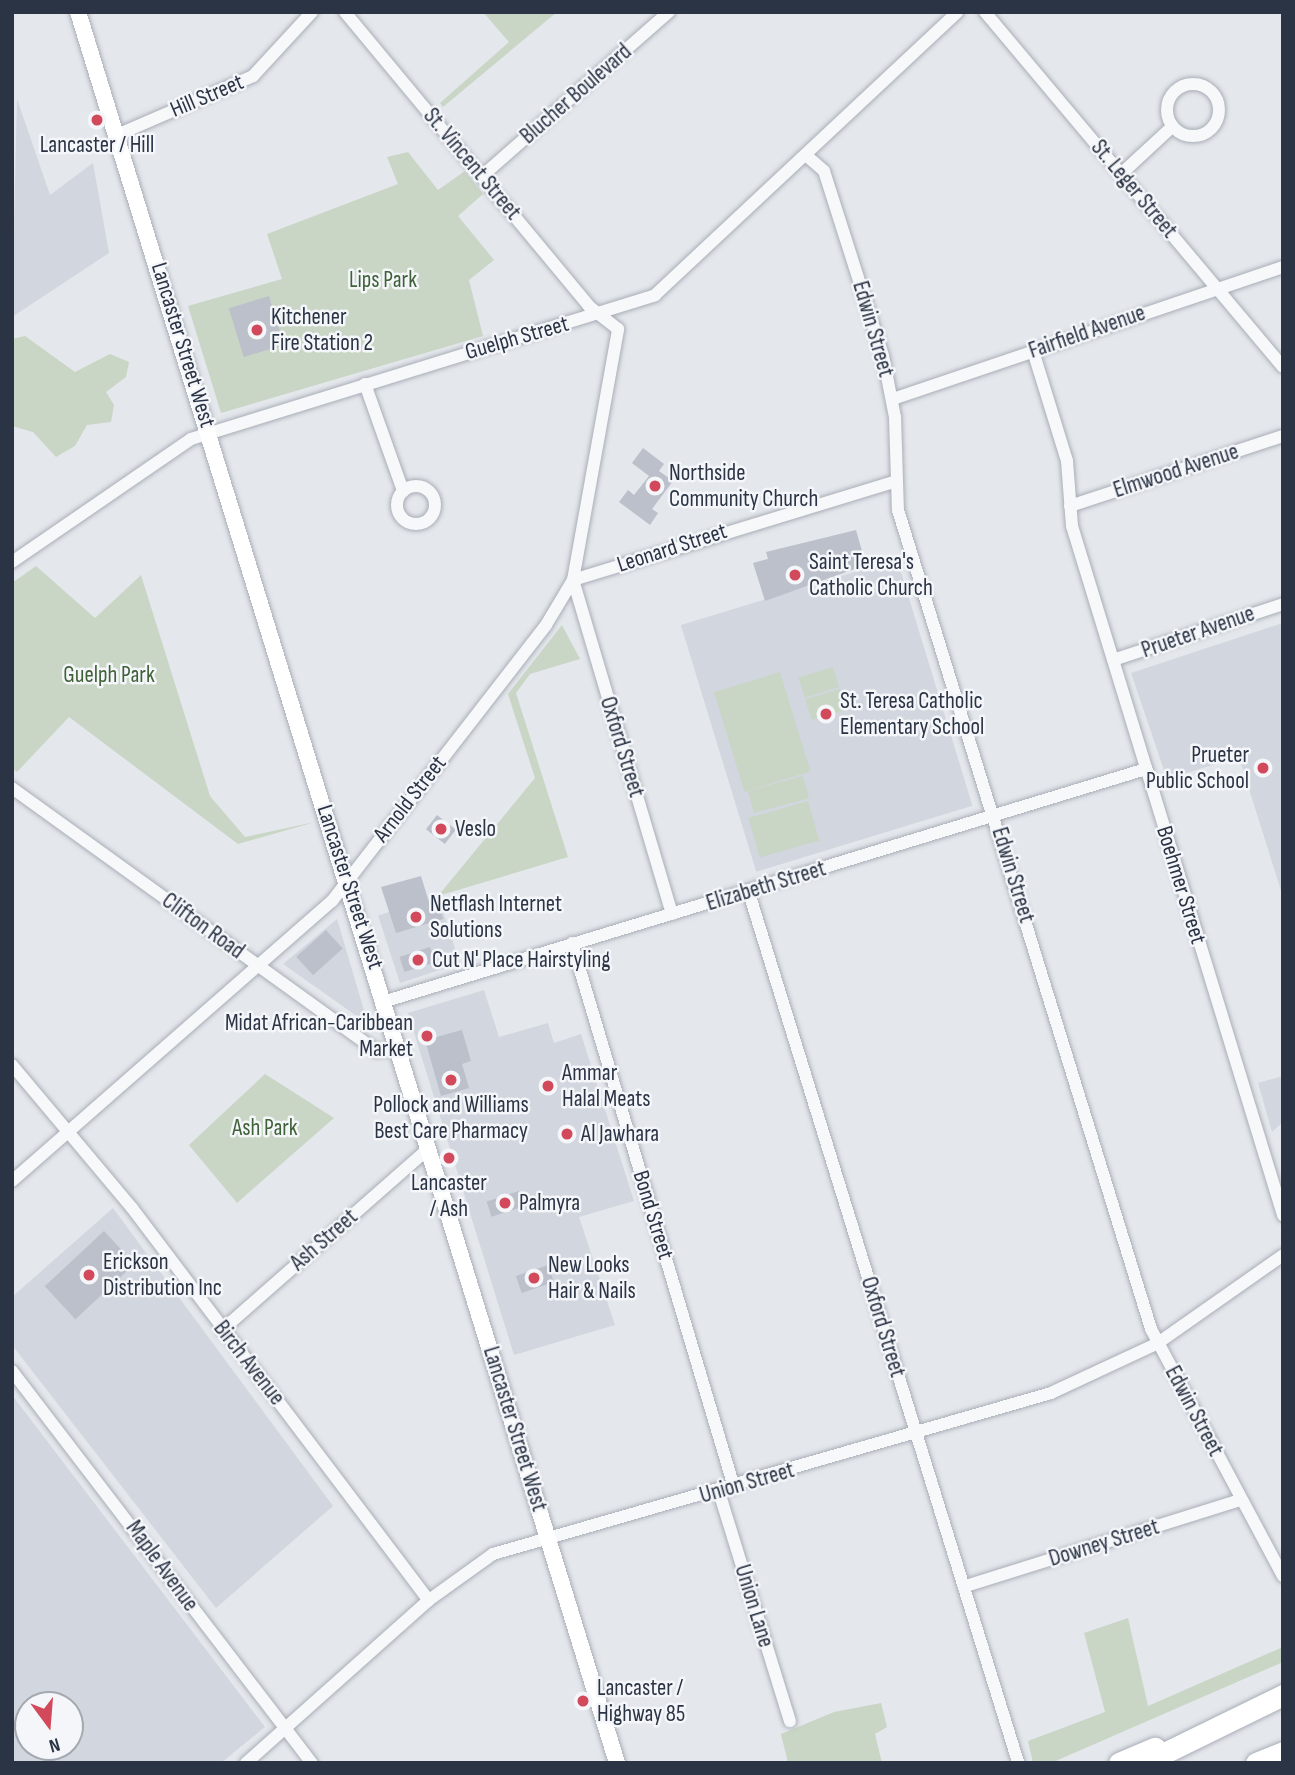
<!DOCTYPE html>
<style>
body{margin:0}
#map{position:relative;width:1295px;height:1775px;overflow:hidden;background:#e4e7ec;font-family:"Sofia Sans Condensed",sans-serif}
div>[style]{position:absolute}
.built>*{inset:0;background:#d2d6de;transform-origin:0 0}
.green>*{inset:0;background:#c9d6c5;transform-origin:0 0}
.building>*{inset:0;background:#bbc0ca;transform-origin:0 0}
.roads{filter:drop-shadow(0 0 2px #a9aeb7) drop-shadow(0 0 2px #a9aeb7)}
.street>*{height:12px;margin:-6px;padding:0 6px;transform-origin:6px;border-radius:6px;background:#f7f8fa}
.street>.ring{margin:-6px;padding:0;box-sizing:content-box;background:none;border:12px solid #f7f8fa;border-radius:50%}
.secondary>*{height:16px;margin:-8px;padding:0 8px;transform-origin:8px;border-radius:8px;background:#fff}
.highway>*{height:21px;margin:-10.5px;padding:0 10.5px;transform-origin:10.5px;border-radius:10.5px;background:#fff}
.dots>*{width:19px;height:19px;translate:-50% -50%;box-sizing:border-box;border:4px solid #f4f6f9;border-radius:50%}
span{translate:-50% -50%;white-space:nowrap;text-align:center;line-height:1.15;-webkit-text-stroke:5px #f4f6f9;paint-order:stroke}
.street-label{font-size:23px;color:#2b3445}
.poi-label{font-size:23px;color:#2b3445}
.left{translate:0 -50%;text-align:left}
.right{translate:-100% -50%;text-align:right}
.park-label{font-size:23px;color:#3f6138}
.frame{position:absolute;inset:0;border:14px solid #2b3445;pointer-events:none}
.north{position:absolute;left:14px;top:1691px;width:70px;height:70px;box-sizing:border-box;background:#f4f6f9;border:2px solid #a4a8b1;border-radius:50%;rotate:164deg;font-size:19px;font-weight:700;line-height:28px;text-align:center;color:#2b3445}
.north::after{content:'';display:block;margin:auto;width:24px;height:32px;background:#d1495b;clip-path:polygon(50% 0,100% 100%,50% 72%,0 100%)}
</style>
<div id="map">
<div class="built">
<i style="clip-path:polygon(17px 99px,50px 195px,93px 163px,109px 253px,12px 317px)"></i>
<i style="left:897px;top:559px;width:258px;height:226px;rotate:73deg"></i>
<i style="clip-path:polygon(1283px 623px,1283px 897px,1239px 757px,1167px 779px,1131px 673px)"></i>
<i style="left:438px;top:896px;width:71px;height:63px;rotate:72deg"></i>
<i style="clip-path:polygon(337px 919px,368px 1024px,283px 964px)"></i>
<i style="clip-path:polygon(484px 990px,499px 1037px,548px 1023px,554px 1043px,581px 1034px,634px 1201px,579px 1217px,615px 1325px,514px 1355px,408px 1013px)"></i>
<i style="clip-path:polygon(1283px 1076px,1283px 1122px,1272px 1132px,1258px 1083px)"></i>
<i style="clip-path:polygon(113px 1208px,333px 1506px,216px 1608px,12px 1345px,12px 1297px)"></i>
<i style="clip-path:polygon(evenodd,12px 1395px,265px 1727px,221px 1763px,12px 1763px,12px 1395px,28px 1705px,70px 1705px,70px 1747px,28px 1747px,28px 1705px)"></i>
</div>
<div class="green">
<i style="clip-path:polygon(483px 12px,557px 12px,443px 107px,440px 103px,509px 42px)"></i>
<i style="clip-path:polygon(408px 152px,438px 190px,465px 171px,483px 194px,458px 216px,494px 260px,469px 280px,483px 336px,221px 413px,188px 306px,282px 279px,267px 234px,398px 184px,387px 157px)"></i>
<i style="clip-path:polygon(25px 336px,75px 372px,110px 354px,129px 362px,126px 377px,106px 392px,114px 405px,111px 422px,87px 425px,75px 446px,56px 457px,33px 432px,12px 426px,12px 339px)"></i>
<i style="clip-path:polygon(36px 566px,95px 618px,141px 575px,210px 796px,245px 837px,315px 822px,238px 844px,69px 717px,17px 772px,12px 768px,12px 583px)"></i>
<i style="clip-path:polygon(562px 625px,580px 659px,530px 674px,516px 693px,568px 857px,438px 896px,535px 778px,508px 694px)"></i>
<i style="left:833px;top:667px;width:21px;height:36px;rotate:73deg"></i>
<i style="left:780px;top:672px;width:104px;height:69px;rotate:73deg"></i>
<i style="left:840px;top:689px;width:22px;height:36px;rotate:74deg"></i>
<i style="left:803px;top:776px;width:23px;height:57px;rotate:75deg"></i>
<i style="left:808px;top:801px;width:41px;height:62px;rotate:74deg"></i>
<i style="clip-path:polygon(265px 1074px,334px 1118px,237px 1203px,189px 1145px)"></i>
<i style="clip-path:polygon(1128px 1618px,1148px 1706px,1283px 1647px,1283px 1662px,1051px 1763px,1033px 1763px,1028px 1741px,1105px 1712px,1084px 1633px)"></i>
<i style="clip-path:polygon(881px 1703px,887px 1727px,875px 1734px,882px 1763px,788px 1763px,781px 1734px,834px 1712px)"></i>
</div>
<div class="building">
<i style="left:269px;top:296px;width:51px;height:42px;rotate:73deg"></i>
<i style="clip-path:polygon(643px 448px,664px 464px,659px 471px,673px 481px,652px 509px,658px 513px,650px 525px,619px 502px,628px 490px,634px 495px,649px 476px,632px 463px)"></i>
<i style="clip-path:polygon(856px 530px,866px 565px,765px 601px,753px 563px,768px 559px,766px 552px)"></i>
<i style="left:437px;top:815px;width:24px;height:18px;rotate:38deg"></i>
<i style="clip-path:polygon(421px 876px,429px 902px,437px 900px,443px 919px,396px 933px,381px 887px)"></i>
<i style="left:326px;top:930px;width:25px;height:40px;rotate:48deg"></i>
<i style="left:430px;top:947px;width:16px;height:32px;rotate:72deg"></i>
<i style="clip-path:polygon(462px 1030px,471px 1061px,462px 1064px,469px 1088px,441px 1096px,425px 1040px)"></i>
<i style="left:519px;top:1191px;width:16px;height:34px;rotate:72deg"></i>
<i style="left:104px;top:1231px;width:45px;height:81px;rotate:47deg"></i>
<i style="left:548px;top:1265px;width:18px;height:34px;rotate:71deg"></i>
</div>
<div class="roads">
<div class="street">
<i style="left:985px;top:12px;width:463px;rotate:50deg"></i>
<i class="ring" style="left:1167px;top:84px;width:40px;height:40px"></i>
<i style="left:119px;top:134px;width:146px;rotate:-23.4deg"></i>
<i style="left:253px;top:76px;width:87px;rotate:-47.3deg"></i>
<i style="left:808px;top:157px;width:21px;rotate:41deg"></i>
<i style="left:824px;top:171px;width:194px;rotate:72.3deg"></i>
<i style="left:883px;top:356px;width:62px;rotate:78.9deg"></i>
<i style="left:895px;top:417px;width:93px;rotate:88.2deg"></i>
<i style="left:898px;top:510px;width:857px;rotate:72.83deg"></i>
<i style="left:1151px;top:1329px;width:280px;rotate:61.9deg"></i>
<i style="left:1121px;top:174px;width:69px;rotate:-42.7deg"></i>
<i style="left:482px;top:176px;width:249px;rotate:-41.3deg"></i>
<i style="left:1033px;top:351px;width:115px;rotate:72.8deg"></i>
<i style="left:1067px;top:461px;width:65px;rotate:85.6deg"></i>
<i style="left:1072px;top:526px;width:721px;rotate:72.97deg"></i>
<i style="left:365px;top:384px;width:114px;rotate:70.4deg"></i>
<i style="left:893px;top:399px;width:412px;rotate:-18.7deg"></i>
<i class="ring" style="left:397px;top:486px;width:26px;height:26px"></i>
<i style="left:1070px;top:506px;width:224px;rotate:-18.2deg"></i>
<i style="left:12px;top:562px;width:217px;rotate:-34.5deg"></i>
<i style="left:191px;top:439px;width:486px;rotate:-17.2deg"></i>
<i style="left:655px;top:295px;width:414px;rotate:-43.1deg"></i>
<i style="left:1113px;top:660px;width:179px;rotate:-18.2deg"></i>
<i style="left:12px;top:788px;width:449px;rotate:35.8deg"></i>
<i style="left:376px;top:1051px;width:23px;rotate:-7deg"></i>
<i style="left:749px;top:893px;width:910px;rotate:72.8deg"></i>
<i style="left:672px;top:914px;width:348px;rotate:-106.5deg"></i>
<i style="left:573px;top:580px;width:336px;rotate:-17deg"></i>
<i style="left:572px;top:943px;width:568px;rotate:73.42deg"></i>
<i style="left:386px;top:1001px;width:795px;rotate:-16.98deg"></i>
<i style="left:12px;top:1065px;width:187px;rotate:50deg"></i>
<i style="left:132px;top:1208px;width:492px;rotate:52.9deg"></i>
<i style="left:12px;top:1181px;width:425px;rotate:-41.2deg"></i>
<i style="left:332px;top:901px;width:349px;rotate:-52.2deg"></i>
<i style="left:546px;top:625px;width:52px;rotate:-59deg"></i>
<i style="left:573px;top:580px;width:255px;rotate:-79.8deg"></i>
<i style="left:618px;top:329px;width:37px;rotate:-142deg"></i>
<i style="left:589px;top:306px;width:382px;rotate:-129.7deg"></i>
<i style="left:222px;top:1330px;width:273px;rotate:-41.3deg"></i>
<i style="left:12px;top:1371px;width:494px;rotate:52.6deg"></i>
<i style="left:719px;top:1492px;width:240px;rotate:72.8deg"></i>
<i style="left:966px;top:1586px;width:288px;rotate:-17.4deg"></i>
<i style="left:246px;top:1763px;width:245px;rotate:-41.7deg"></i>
<i style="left:429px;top:1600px;width:79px;rotate:-35.7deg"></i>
<i style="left:493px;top:1554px;width:581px;rotate:-16.09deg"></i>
<i style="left:1051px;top:1393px;width:118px;rotate:-25deg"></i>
<i style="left:1158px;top:1343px;width:153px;rotate:-35.1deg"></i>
</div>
<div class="secondary">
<i style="left:78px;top:12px;width:1832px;rotate:72.89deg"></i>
</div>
<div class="highway">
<i style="left:1119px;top:1763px;width:39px;rotate:-23deg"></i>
<i style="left:1144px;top:1763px;width:155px;rotate:-26.1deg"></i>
<i style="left:1256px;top:1763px;width:29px;rotate:-22deg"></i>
</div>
</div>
<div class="dots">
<i style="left:97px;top:120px;background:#d1495b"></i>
<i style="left:257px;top:330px;background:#d1495b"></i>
<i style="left:655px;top:486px;background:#d1495b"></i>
<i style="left:795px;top:575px;background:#d1495b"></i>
<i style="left:826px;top:714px;background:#d1495b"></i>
<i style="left:1263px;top:768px;background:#d1495b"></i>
<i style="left:441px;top:829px;background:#d1495b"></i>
<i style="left:416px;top:917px;background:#d1495b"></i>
<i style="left:418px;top:960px;background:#d1495b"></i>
<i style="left:427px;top:1036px;background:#d1495b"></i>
<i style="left:451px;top:1080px;background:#d1495b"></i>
<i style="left:548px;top:1086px;background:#d1495b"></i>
<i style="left:567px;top:1134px;background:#d1495b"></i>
<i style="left:449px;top:1158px;background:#d1495b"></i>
<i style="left:505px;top:1203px;background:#d1495b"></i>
<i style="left:89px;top:1275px;background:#d1495b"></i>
<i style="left:534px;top:1278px;background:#d1495b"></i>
<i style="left:583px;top:1701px;background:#d1495b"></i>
</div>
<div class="street-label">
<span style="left:576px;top:94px;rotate:-41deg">Blucher Boulevard</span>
<span style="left:207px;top:96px;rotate:-23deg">Hill Street</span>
<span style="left:472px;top:164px;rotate:50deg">St. Vincent Street</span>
<span style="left:1134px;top:189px;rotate:50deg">St. Leger Street</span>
<span style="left:873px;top:329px;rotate:74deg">Edwin Street</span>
<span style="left:1087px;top:332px;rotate:-19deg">Fairfield Avenue</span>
<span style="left:517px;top:338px;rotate:-16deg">Guelph Street</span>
<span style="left:183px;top:345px;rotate:73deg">Lancaster Street West</span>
<span style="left:1176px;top:471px;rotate:-18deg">Elmwood Avenue</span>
<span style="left:672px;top:548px;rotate:-18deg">Leonard Street</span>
<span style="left:1198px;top:632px;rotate:-19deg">Prueter Avenue</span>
<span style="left:622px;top:747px;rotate:73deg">Oxford Street</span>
<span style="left:410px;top:799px;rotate:-52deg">Arnold Street</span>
<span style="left:1013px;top:875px;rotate:73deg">Edwin Street</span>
<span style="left:1181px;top:885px;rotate:73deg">Boehmer Street</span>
<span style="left:766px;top:886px;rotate:-17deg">Elizabeth Street</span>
<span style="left:350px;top:887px;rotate:72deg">Lancaster Street West</span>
<span style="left:203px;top:926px;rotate:36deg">Clifton Road</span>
<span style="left:653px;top:1215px;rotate:73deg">Bond Street</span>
<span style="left:324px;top:1240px;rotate:-41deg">Ash Street</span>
<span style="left:883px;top:1327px;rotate:73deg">Oxford Street</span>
<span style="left:249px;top:1363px;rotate:52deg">Birch Avenue</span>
<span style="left:1194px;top:1411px;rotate:62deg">Edwin Street</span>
<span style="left:515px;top:1429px;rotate:73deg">Lancaster Street West</span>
<span style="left:747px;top:1483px;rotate:-16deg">Union Street</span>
<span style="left:1104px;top:1543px;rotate:-17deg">Downey Street</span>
<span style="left:162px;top:1566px;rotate:54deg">Maple Avenue</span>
<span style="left:754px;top:1606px;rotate:73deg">Union Lane</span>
</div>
<div class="poi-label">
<span style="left:97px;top:145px">Lancaster / Hill</span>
<span class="left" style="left:271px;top:330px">Kitchener<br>Fire Station 2</span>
<span class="left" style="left:669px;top:486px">Northside<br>Community Church</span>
<span class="left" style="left:809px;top:575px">Saint Teresa's<br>Catholic Church</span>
<span class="left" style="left:840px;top:714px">St. Teresa Catholic<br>Elementary School</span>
<span class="right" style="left:1249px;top:768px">Prueter<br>Public School</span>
<span class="left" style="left:455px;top:829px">Veslo</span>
<span class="left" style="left:430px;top:917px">Netflash Internet<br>Solutions</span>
<span class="left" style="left:432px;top:960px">Cut N' Place Hairstyling</span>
<span class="right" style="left:413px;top:1036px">Midat African-Caribbean<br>Market</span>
<span class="left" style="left:562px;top:1086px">Ammar<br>Halal Meats</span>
<span style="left:451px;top:1118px">Pollock and Williams<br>Best Care Pharmacy</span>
<span class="left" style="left:581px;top:1134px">Al Jawhara</span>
<span style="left:449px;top:1196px">Lancaster<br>/ Ash</span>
<span class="left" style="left:519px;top:1203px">Palmyra</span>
<span class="left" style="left:103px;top:1275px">Erickson<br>Distribution Inc</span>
<span class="left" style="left:548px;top:1278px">New Looks<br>Hair &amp; Nails</span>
<span class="left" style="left:597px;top:1701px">Lancaster /<br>Highway 85</span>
</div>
<div class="park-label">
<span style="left:383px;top:280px">Lips Park</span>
<span style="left:109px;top:675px">Guelph Park</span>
<span style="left:265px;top:1128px">Ash Park</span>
</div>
<div class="frame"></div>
<div class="north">N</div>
</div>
